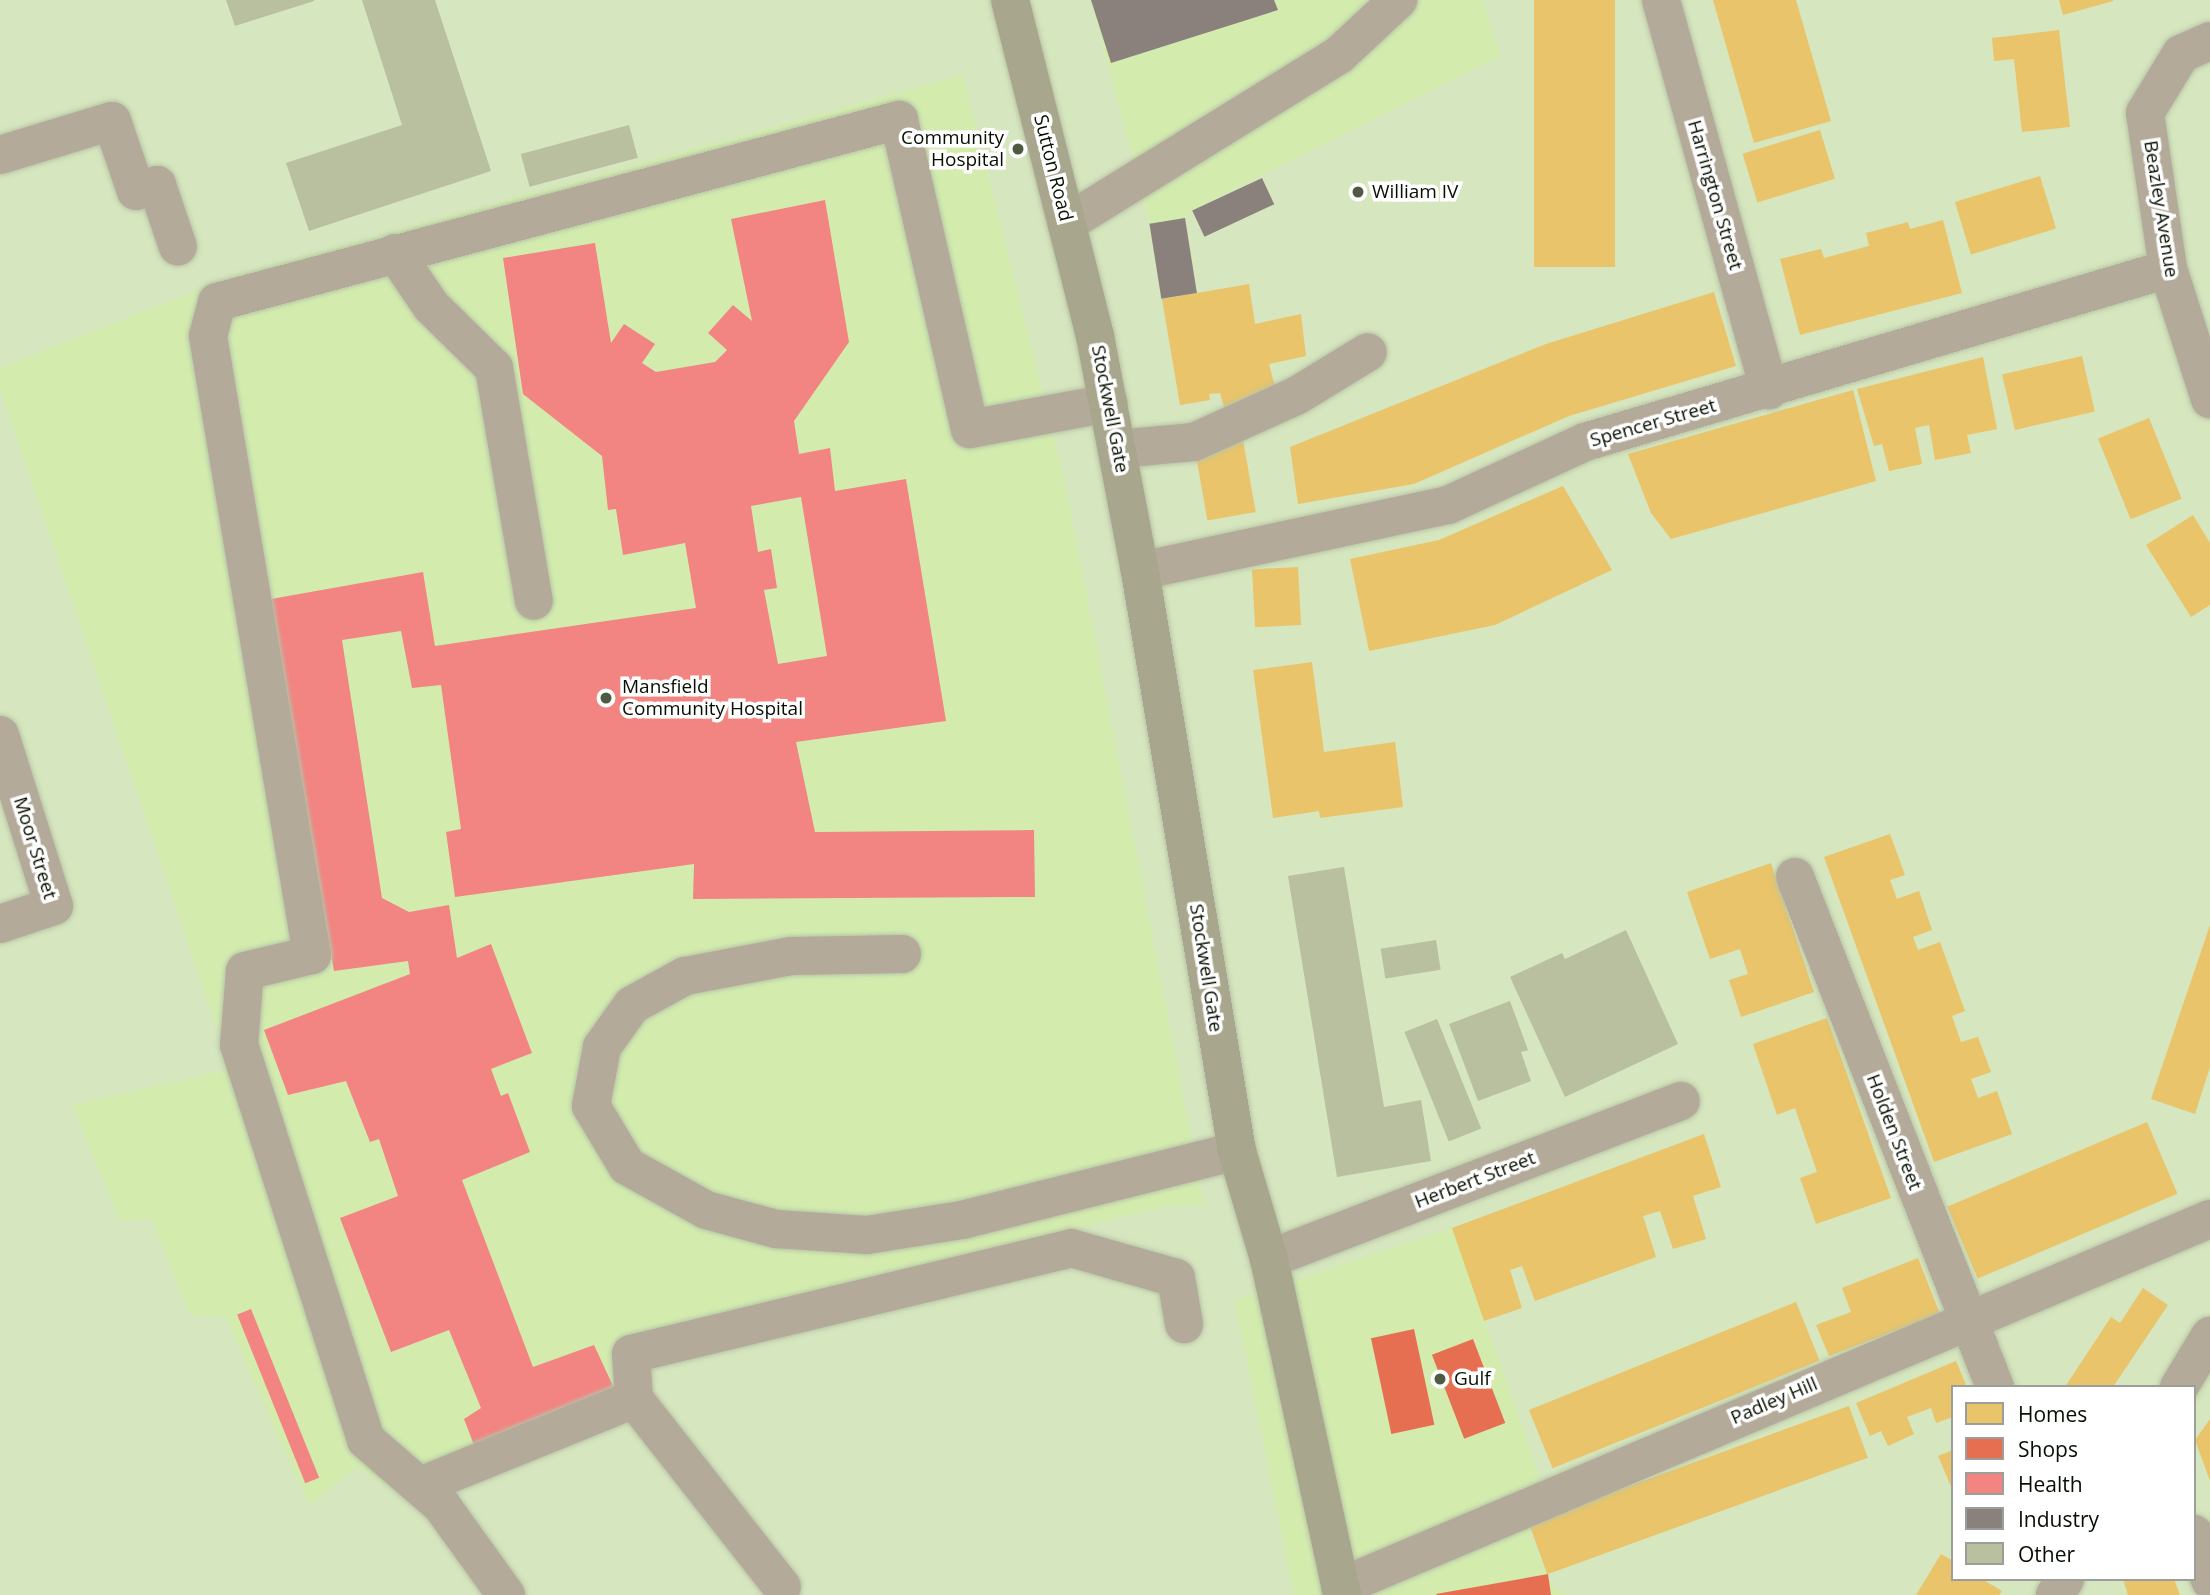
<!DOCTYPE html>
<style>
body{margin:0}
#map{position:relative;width:2210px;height:1595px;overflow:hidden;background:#d6e6be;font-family:"Open Sans",sans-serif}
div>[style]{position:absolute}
.built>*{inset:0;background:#d3ecae}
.homes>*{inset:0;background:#e9c46a;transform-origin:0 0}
.shops>*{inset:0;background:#e76f51;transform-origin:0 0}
.health>*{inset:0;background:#f28482;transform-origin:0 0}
.industry>*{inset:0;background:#8a817c;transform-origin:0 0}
.building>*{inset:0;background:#b9c09f;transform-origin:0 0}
.roads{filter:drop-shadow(0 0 2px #b8c4a7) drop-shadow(0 0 2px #b8c4a7)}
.minor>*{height:38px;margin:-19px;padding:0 19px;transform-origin:19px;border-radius:19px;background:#b3aa99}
.highway>*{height:38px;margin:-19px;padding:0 19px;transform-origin:19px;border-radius:19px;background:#a9a68e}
.dots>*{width:19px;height:19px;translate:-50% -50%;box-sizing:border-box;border:4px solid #fff;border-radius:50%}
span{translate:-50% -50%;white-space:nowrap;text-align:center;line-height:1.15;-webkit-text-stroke:7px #fff;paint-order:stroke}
.poi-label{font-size:19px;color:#070f00}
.right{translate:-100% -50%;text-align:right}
.left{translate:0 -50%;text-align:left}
.street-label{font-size:19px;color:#070f00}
.legend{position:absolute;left:1951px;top:1385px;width:245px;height:196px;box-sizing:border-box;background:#fff;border:2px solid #9c9f99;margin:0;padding:9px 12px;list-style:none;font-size:21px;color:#070f00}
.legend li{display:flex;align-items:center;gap:14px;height:35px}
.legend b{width:35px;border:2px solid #9c9f99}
</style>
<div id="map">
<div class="built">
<i style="clip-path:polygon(1091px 0,1483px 0,1500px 56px,1192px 210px,1185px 218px,1150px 224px)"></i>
<i style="clip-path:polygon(963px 75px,1064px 477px,1204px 1204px,1163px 1207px,635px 1334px,655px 1409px,409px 1506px,401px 1496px,357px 1467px,309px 1505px,226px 1317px,190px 1315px,151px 1218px,120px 1221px,73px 1105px,231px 1069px,0 389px,0 368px,241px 273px)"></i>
<i style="clip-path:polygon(1452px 1228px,1539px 1474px,1526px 1526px,1553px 1586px,1568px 1595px,1294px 1595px,1235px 1300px)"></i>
</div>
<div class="homes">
<i style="left:1534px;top:0;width:81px;height:267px"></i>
<i style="clip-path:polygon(1713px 0,1796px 0,1831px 121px,1754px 143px)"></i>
<i style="clip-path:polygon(2059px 0,2113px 0,2113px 1px,2063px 15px)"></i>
<i style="clip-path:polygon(2059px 30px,2070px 127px,2022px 132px,2014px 59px,1994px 61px,1992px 38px)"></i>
<i style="left:1820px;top:130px;width:51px;height:81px;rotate:73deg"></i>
<i style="left:2040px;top:176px;width:55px;height:89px;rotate:73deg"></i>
<i style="clip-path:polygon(1943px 220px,1962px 293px,1800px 335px,1780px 259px,1821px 249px,1824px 258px,1869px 246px,1866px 233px,1908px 222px,1910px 229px)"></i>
<i style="clip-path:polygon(1249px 284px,1255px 324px,1301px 314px,1306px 356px,1269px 364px,1275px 387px,1224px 407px,1220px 393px,1209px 394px,1210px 400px,1180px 405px,1162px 299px)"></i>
<i style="clip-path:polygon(1714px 292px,1736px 366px,1569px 416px,1414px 484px,1298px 504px,1290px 447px,1546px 344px)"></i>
<i style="left:2082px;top:356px;width:57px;height:82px;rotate:77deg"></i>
<i style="clip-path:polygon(1983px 357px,1997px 429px,1967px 435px,1971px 453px,1935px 460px,1929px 425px,1915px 428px,1922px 464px,1889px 471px,1882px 444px,1874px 446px,1857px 389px)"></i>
<i style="clip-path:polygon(1853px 390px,1876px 481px,1671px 539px,1651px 513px,1628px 454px)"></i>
<i style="left:2149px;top:418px;width:87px;height:55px;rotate:68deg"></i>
<i style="left:1243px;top:440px;width:73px;height:49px;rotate:80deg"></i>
<i style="clip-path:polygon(1563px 486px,1612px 570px,1495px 625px,1369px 651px,1350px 559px,1439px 540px)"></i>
<i style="clip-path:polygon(2193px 515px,2210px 543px,2210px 605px,2191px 617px,2146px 545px)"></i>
<i style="left:1298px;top:567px;width:58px;height:46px;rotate:87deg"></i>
<i style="clip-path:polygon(1312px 662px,1324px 752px,1395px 742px,1403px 807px,1320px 818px,1319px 811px,1273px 818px,1253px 670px)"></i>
<i style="clip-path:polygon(1890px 834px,1905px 875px,1890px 880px,1897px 899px,1919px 891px,1932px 930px,1913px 937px,1918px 950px,1940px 942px,1965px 1011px,1952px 1016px,1961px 1042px,1978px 1037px,1991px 1072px,1971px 1079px,1978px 1098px,1997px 1091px,2012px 1134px,1934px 1162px,1824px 857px)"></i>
<i style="clip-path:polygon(1771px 863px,1814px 992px,1741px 1017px,1729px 980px,1748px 974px,1740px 949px,1710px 959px,1687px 892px)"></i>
<i style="clip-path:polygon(2210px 925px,2210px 1067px,2195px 1114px,2151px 1099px)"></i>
<i style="clip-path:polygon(1827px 1018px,1891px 1198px,1816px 1224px,1800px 1178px,1817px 1172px,1795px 1108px,1777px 1115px,1753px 1044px)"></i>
<i style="left:2147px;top:1122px;width:78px;height:217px;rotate:67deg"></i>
<i style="clip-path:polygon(1704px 1134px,1721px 1187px,1693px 1196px,1706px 1239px,1673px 1249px,1660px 1211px,1643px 1216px,1656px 1257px,1535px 1301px,1522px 1266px,1510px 1270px,1522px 1308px,1484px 1321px,1452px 1228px)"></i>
<i style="clip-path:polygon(1918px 1258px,1940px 1314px,1829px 1356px,1816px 1325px,1851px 1312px,1842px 1288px)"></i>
<i style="clip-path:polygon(2143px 1288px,2168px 1305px,2113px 1387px,2065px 1387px,2111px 1317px,2120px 1323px)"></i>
<i style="left:1796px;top:1302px;width:63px;height:288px;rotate:68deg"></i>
<i style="clip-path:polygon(1956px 1361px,1967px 1387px,1953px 1387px,1953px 1417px,1936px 1423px,1931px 1408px,1907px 1417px,1914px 1434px,1888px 1446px,1881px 1431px,1870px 1436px,1856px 1403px)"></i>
<i style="left:1849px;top:1406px;width:55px;height:341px;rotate:70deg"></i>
<i style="clip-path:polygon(2210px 1419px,2210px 1481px,2195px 1440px)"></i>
<i style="clip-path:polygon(1953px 1450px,1953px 1491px,1938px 1456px)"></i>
<i style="clip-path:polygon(1941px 1554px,1953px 1561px,1953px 1579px,1982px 1579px,2002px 1591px,1999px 1595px,1916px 1595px)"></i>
<i style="clip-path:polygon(2123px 1579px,2174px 1579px,2180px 1595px,2128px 1595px)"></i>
</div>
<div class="shops">
<i style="left:1414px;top:1329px;width:98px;height:44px;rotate:78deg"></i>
<i style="left:1473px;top:1339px;width:90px;height:44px;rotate:69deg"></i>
<i style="clip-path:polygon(1548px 1574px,1551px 1595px,1437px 1595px,1436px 1594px)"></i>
</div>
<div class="health">
<i style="clip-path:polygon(evenodd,825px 200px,849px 342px,794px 421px,799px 454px,830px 448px,835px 491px,906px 479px,946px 721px,796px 742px,815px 832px,1034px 830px,1035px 897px,693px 899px,694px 864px,455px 897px,446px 832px,461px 829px,441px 685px,412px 688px,401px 631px,342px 640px,382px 898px,409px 912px,449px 905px,457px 958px,491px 944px,532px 1053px,491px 1069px,501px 1096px,508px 1093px,530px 1152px,462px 1180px,533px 1367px,594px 1345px,614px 1388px,474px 1445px,464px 1419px,481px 1408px,449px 1330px,391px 1352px,340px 1218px,398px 1196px,379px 1139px,370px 1142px,346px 1081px,288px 1095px,264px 1030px,410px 974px,408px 961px,334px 971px,271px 599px,423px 572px,435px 646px,696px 608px,685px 543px,623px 555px,616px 509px,608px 510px,602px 456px,523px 394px,503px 258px,595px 243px,611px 343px,624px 324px,655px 344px,642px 363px,656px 372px,715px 362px,727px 350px,708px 333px,733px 305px,752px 321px,731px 219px,825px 200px,801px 497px,827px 656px,778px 664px,764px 590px,777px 588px,771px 549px,758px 552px,751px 506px,801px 497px)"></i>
<i style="left:251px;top:1309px;width:182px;height:15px;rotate:68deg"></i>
</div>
<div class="industry">
<i style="clip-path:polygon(1091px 0,1274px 0,1278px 10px,1111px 63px)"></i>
<i style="left:1262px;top:178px;width:29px;height:77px;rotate:65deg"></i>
<i style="left:1185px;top:218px;width:76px;height:36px;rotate:81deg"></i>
</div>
<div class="building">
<i style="clip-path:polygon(226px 0,314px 0,314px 1px,235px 26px)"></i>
<i style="clip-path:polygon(362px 0,435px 0,491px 171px,309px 231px,286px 163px,402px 125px)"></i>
<i style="left:629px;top:125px;width:34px;height:112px;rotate:75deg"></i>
<i style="clip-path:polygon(1344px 867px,1384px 1107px,1421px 1100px,1431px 1161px,1337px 1177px,1288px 876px)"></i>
<i style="clip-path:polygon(1626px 930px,1678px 1044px,1565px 1097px,1510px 977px,1562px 953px,1565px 959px)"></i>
<i style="left:1436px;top:940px;width:30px;height:56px;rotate:81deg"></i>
<i style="clip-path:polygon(1510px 1001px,1528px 1050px,1521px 1052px,1531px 1081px,1478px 1101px,1449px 1024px)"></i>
<i style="left:1437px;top:1019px;width:118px;height:35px;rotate:68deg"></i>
</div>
<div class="roads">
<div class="minor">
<i style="left:1661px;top:0;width:405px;rotate:74.5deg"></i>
<i style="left:2210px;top:41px;width:32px;rotate:156deg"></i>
<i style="left:2181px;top:54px;width:69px;rotate:121.4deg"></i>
<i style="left:2145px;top:113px;width:158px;rotate:81.6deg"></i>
<i style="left:2168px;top:269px;width:137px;rotate:72.1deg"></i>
<i style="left:0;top:155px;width:117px;rotate:-16.9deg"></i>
<i style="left:112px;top:121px;width:74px;rotate:71.1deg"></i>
<i style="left:136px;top:191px;width:22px;rotate:-16deg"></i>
<i style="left:157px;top:185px;width:65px;rotate:71.3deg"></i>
<i style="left:1067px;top:223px;width:320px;rotate:-31.7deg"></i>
<i style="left:1339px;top:55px;width:81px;rotate:-43deg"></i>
<i style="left:395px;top:253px;width:64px;rotate:55.8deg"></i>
<i style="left:431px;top:306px;width:88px;rotate:44.5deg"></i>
<i style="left:494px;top:368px;width:236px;rotate:80.3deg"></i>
<i style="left:1118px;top:449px;width:76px;rotate:-5.3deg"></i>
<i style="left:1194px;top:442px;width:112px;rotate:-24.3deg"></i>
<i style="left:1296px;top:396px;width:84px;rotate:-31.4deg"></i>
<i style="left:1140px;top:571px;width:315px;rotate:-12.1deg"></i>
<i style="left:1448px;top:505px;width:151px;rotate:-24.7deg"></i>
<i style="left:1585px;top:442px;width:608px;rotate:-16.53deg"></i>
<i style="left:0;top:735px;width:179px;rotate:72.5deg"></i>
<i style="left:54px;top:906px;width:57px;rotate:161.6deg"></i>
<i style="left:1795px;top:877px;width:548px;rotate:68.59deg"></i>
<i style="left:902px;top:954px;width:111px;rotate:179deg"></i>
<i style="left:791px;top:956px;width:108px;rotate:169.3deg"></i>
<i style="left:685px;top:976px;width:60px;rotate:151.3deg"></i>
<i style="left:632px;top:1005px;width:52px;rotate:125.5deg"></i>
<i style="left:602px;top:1047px;width:60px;rotate:100.6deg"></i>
<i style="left:591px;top:1106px;width:70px;rotate:59deg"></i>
<i style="left:627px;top:1166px;width:90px;rotate:29.1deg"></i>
<i style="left:706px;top:1210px;width:73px;rotate:15.2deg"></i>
<i style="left:776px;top:1229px;width:91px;rotate:3.8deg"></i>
<i style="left:867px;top:1235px;width:96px;rotate:-9deg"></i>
<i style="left:962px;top:1220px;width:284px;rotate:-14.1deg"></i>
<i style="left:1269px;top:1259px;width:441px;rotate:-21deg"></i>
<i style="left:2179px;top:1387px;width:60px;rotate:-58.7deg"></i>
<i style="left:634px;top:1399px;width:239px;rotate:51.8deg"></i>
<i style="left:420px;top:1486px;width:231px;rotate:-22.1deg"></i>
<i style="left:634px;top:1399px;width:45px;rotate:-93.8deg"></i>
<i style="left:631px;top:1354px;width:453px;rotate:-13.5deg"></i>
<i style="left:1071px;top:1248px;width:109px;rotate:15.9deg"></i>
<i style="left:1176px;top:1278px;width:47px;rotate:80.1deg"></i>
<i style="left:2194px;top:1534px;width:49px;rotate:70.8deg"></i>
<i style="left:1340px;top:1587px;width:945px;rotate:-22.93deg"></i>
<i style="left:506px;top:1595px;width:111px;rotate:-125.8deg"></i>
<i style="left:441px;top:1505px;width:99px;rotate:-139.1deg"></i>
<i style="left:366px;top:1440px;width:415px;rotate:-107.8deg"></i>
<i style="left:239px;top:1045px;width:74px;rotate:-85.4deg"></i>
<i style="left:245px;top:971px;width:69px;rotate:-13.4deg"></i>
<i style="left:312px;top:955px;width:628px;rotate:-99.54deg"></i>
<i style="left:208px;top:336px;width:35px;rotate:-75deg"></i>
<i style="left:217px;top:302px;width:706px;rotate:-14.94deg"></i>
<i style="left:899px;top:120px;width:317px;rotate:77.1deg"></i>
<i style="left:970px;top:429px;width:141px;rotate:-10.6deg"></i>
<i style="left:2055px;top:1595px;width:19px;rotate:-58deg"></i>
</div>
<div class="highway">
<i style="left:1010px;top:0;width:347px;rotate:75.8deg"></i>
<i style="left:1095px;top:336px;width:239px;rotate:79.2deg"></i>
<i style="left:1140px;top:571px;width:588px;rotate:80.51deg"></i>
<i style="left:1237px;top:1151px;width:113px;rotate:73.5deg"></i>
<i style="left:1269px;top:1259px;width:344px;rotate:77.7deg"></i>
</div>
</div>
<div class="dots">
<i style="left:1018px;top:149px;background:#4f5a42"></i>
<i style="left:1358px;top:192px;background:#4f5a42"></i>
<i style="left:606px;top:698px;background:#4f5a42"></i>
<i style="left:1440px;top:1379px;background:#4f5a42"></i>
</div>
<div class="poi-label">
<span class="right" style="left:1004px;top:149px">Community<br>Hospital</span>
<span class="left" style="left:1372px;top:192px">William IV</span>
<span class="left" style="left:622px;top:698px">Mansfield<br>Community Hospital</span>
<span class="left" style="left:1454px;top:1379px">Gulf</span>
</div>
<div class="street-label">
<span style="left:1053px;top:168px;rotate:76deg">Sutton Road</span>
<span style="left:1715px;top:195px;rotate:74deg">Harrington Street</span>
<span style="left:2161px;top:209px;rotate:81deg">Beazley Avenue</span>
<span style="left:1110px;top:409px;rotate:79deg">Stockwell Gate</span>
<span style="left:1653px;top:423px;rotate:-16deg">Spencer Street</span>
<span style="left:35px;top:848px;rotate:73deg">Moor Street</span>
<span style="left:1206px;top:968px;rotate:81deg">Stockwell Gate</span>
<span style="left:1894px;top:1132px;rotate:69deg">Holden Street</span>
<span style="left:1475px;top:1180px;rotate:-21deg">Herbert Street</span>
<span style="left:1774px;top:1401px;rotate:-23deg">Padley Hill</span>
</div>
<ul class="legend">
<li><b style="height:19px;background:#e9c46a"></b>Homes</li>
<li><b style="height:19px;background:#e76f51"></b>Shops</li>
<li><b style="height:19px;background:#f28482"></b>Health</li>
<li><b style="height:19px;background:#8a817c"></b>Industry</li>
<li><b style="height:19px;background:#b9c09f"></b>Other</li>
</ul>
</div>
